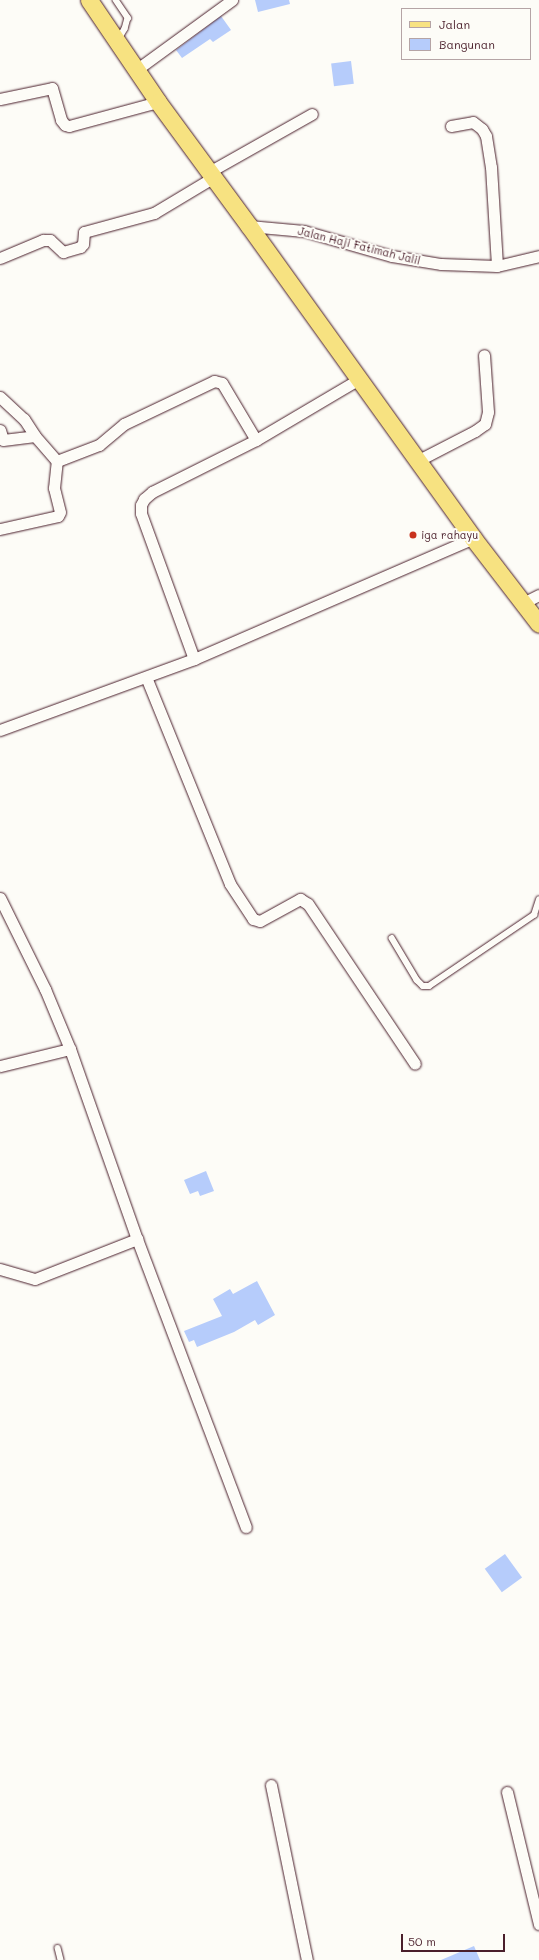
<!DOCTYPE html>
<style>
body{margin:0}
#map{position:relative;width:539px;height:1960px;overflow:hidden;background:#fdfcf7;font-family:Mali,sans-serif}
div>[style]{position:absolute}
.building>*{inset:0;background:#b6ccfb;transform-origin:0 0}
.roads{filter:drop-shadow(0 0 1px #4a1f2b) drop-shadow(0 0 1px #4a1f2b)}
.lane>*{height:5.5px;margin:-2.75px;padding:0 2.75px;transform-origin:2.75px;border-radius:2.75px;background:#fdfcf7}
.street>*{height:11px;margin:-5.5px;padding:0 5.5px;transform-origin:5.5px;border-radius:5.5px;background:#fdfcf7}
.primary>*{height:17px;margin:-8.5px;padding:0 8.5px;transform-origin:8.5px;border-radius:8.5px;background:#f7e281}
.dots>*{width:11px;height:11px;translate:-50% -50%;box-sizing:border-box;border:2px solid #fdfcf7;border-radius:50%}
span{translate:-50% -50%;white-space:nowrap;text-align:center;line-height:1.15;-webkit-text-stroke:4px #fdfcf7;paint-order:stroke}
.street-label{font-size:11px;color:#4a1f2b}
.poi-label{font-size:11px;color:#4a1f2b}
.left{translate:0 -50%;text-align:left}
.legend{position:absolute;left:401px;top:8px;width:130px;height:52px;box-sizing:border-box;background:#fdfcf7;border:1px solid #b5a4a5;margin:0;padding:5px 7px;list-style:none;font-size:12px;color:#4a1f2b}
.legend li{display:flex;align-items:center;gap:8px;height:20px}
.legend b{width:20px;border:1px solid #b5a4a5}
.scale{position:absolute;left:401px;top:1934px;width:104px;height:18px;box-sizing:border-box;border:2px solid #4a1f2b;border-top:0;padding-left:5px;font-size:12px;line-height:14px;white-space:nowrap;color:#4a1f2b;-webkit-text-stroke:3px #fdfcf7;paint-order:stroke}
</style>
<div id="map">
<div class="building">
<i style="clip-path:polygon(255px 0,289px 0,290px 4px,258px 12px)"></i>
<i style="clip-path:polygon(221px 16px,231px 30px,213px 42px,210px 39px,182px 58px,176px 50px)"></i>
<i style="left:351px;top:61px;width:23px;height:20px;rotate:83deg"></i>
<i style="clip-path:polygon(206px 1171px,214px 1191px,200px 1196px,198px 1191px,190px 1194px,184px 1180px)"></i>
<i style="clip-path:polygon(257px 1281px,275px 1315px,258px 1325px,255px 1320px,234px 1332px,197px 1347px,194px 1340px,189px 1342px,184px 1331px,222px 1316px,213px 1299px,230px 1289px,233px 1294px)"></i>
<i style="left:505px;top:1554px;width:29px;height:25px;rotate:54deg"></i>
<i style="clip-path:polygon(474px 1946px,480px 1960px,441px 1960px)"></i>
</div>
<div class="roads">
<div class="lane">
<i style="left:116px;top:0;width:22px;rotate:56deg"></i>
<i style="left:128px;top:18px;width:11px;rotate:105deg"></i>
<i style="left:125px;top:29px;width:12px;rotate:121deg"></i>
<i style="left:392px;top:938px;width:49px;rotate:59.2deg"></i>
<i style="left:417px;top:980px;width:8px;rotate:45deg"></i>
<i style="left:423px;top:986px;width:6px"></i>
<i style="left:429px;top:986px;width:127px;rotate:-34.1deg"></i>
<i style="left:534px;top:915px;width:16px;rotate:-72deg"></i>
<i style="left:58px;top:1948px;width:12px;rotate:76deg"></i>
</div>
<div class="street">
<i style="left:136px;top:70px;width:119px;rotate:-36.1deg"></i>
<i style="left:0;top:99px;width:53px;rotate:-11.9deg"></i>
<i style="left:52px;top:88px;width:33px;rotate:74deg"></i>
<i style="left:61px;top:120px;width:6px;rotate:51deg"></i>
<i style="left:65px;top:125px;width:4px;rotate:14deg"></i>
<i style="left:69px;top:126px;width:92px;rotate:-15.1deg"></i>
<i style="left:451px;top:126px;width:22px;rotate:-10deg"></i>
<i style="left:473px;top:122px;width:11px;rotate:38deg"></i>
<i style="left:482px;top:129px;width:8px;rotate:60deg"></i>
<i style="left:486px;top:136px;width:31px;rotate:81deg"></i>
<i style="left:491px;top:167px;width:99px;rotate:86.5deg"></i>
<i style="left:209px;top:172px;width:118px;rotate:-29.4deg"></i>
<i style="left:249px;top:226px;width:55px;rotate:5.2deg"></i>
<i style="left:304px;top:231px;width:91px;rotate:15.9deg"></i>
<i style="left:392px;top:256px;width:50px;rotate:9.3deg"></i>
<i style="left:441px;top:264px;width:56px;rotate:2deg"></i>
<i style="left:497px;top:266px;width:43px;rotate:-13.4deg"></i>
<i style="left:0;top:258px;width:47px;rotate:-22.7deg"></i>
<i style="left:43px;top:240px;width:7px"></i>
<i style="left:50px;top:240px;width:18px;rotate:43deg"></i>
<i style="left:63px;top:252px;width:18px;rotate:-16deg"></i>
<i style="left:80px;top:247px;width:4px;rotate:-45deg"></i>
<i style="left:83px;top:244px;width:12px;rotate:-85deg"></i>
<i style="left:84px;top:232px;width:73px;rotate:-15.2deg"></i>
<i style="left:154px;top:213px;width:70px;rotate:-31deg"></i>
<i style="left:0;top:397px;width:33px;rotate:43deg"></i>
<i style="left:24px;top:419px;width:20px;rotate:57deg"></i>
<i style="left:35px;top:436px;width:33px;rotate:49deg"></i>
<i style="left:0;top:430px;width:10px;rotate:73deg"></i>
<i style="left:3px;top:440px;width:32px;rotate:-7deg"></i>
<i style="left:417px;top:461px;width:65px;rotate:-27.3deg"></i>
<i style="left:475px;top:431px;width:12px;rotate:-35deg"></i>
<i style="left:485px;top:424px;width:12px;rotate:-76deg"></i>
<i style="left:488px;top:412px;width:57px;rotate:-94deg"></i>
<i style="left:0;top:529px;width:59px;rotate:-12.6deg"></i>
<i style="left:58px;top:516px;width:4px;rotate:-63deg"></i>
<i style="left:60px;top:512px;width:25px;rotate:-104deg"></i>
<i style="left:54px;top:488px;width:27px;rotate:-84deg"></i>
<i style="left:57px;top:461px;width:45px;rotate:-20.9deg"></i>
<i style="left:99px;top:445px;width:33px;rotate:-40deg"></i>
<i style="left:124px;top:424px;width:100px;rotate:-25.5deg"></i>
<i style="left:214px;top:381px;width:8px;rotate:14deg"></i>
<i style="left:222px;top:383px;width:66px;rotate:59.2deg"></i>
<i style="left:523px;top:603px;width:18px;rotate:-27deg"></i>
<i style="left:194px;top:659px;width:155px;rotate:-110deg"></i>
<i style="left:141px;top:513px;width:8px;rotate:-90deg"></i>
<i style="left:141px;top:505px;width:7px;rotate:-63deg"></i>
<i style="left:144px;top:499px;width:11px;rotate:-41deg"></i>
<i style="left:152px;top:492px;width:116px;rotate:-26.6deg"></i>
<i style="left:256px;top:440px;width:120px;rotate:-30.6deg"></i>
<i style="left:146px;top:677px;width:223px;rotate:67.9deg"></i>
<i style="left:230px;top:884px;width:42px;rotate:56.7deg"></i>
<i style="left:253px;top:919px;width:7px;rotate:16deg"></i>
<i style="left:260px;top:921px;width:46px;rotate:-28.8deg"></i>
<i style="left:300px;top:899px;width:9px;rotate:32deg"></i>
<i style="left:308px;top:904px;width:192px;rotate:56.2deg"></i>
<i style="left:0;top:730px;width:207px;rotate:-20.1deg"></i>
<i style="left:194px;top:659px;width:304px;rotate:-23.4deg"></i>
<i style="left:0;top:898px;width:102px;rotate:63.7deg"></i>
<i style="left:45px;top:989px;width:65px;rotate:67.4deg"></i>
<i style="left:70px;top:1049px;width:201px;rotate:70.6deg"></i>
<i style="left:137px;top:1239px;width:308px;rotate:69.3deg"></i>
<i style="left:0;top:1066px;width:72px;rotate:-13.7deg"></i>
<i style="left:0;top:1269px;width:36px;rotate:16deg"></i>
<i style="left:35px;top:1279px;width:110px;rotate:-21.4deg"></i>
<i style="left:271px;top:1785px;width:179px;rotate:78.4deg"></i>
<i style="left:507px;top:1792px;width:136px;rotate:76.4deg"></i>
</div>
<div class="primary">
<i style="left:89px;top:0;width:123px;rotate:55.9deg"></i>
<i style="left:158px;top:102px;width:154px;rotate:53.7deg"></i>
<i style="left:249px;top:226px;width:384px;rotate:54.3deg"></i>
<i style="left:473px;top:538px;width:108px;rotate:52.5deg"></i>
</div>
</div>
<div class="dots">
<i style="left:413px;top:535px;background:#c8321e"></i>
</div>
<div class="street-label">
<span style="left:359px;top:246px;rotate:14deg">Jalan Haji Fatimah Jalil</span>
</div>
<div class="poi-label">
<span class="left" style="left:421px;top:535px">iga rahayu</span>
</div>
<ul class="legend">
<li><b style="height:5px;background:#f7e281"></b>Jalan</li>
<li><b style="height:11px;background:#b6ccfb"></b>Bangunan</li>
</ul>
<div class="scale">50 m</div>
</div>
